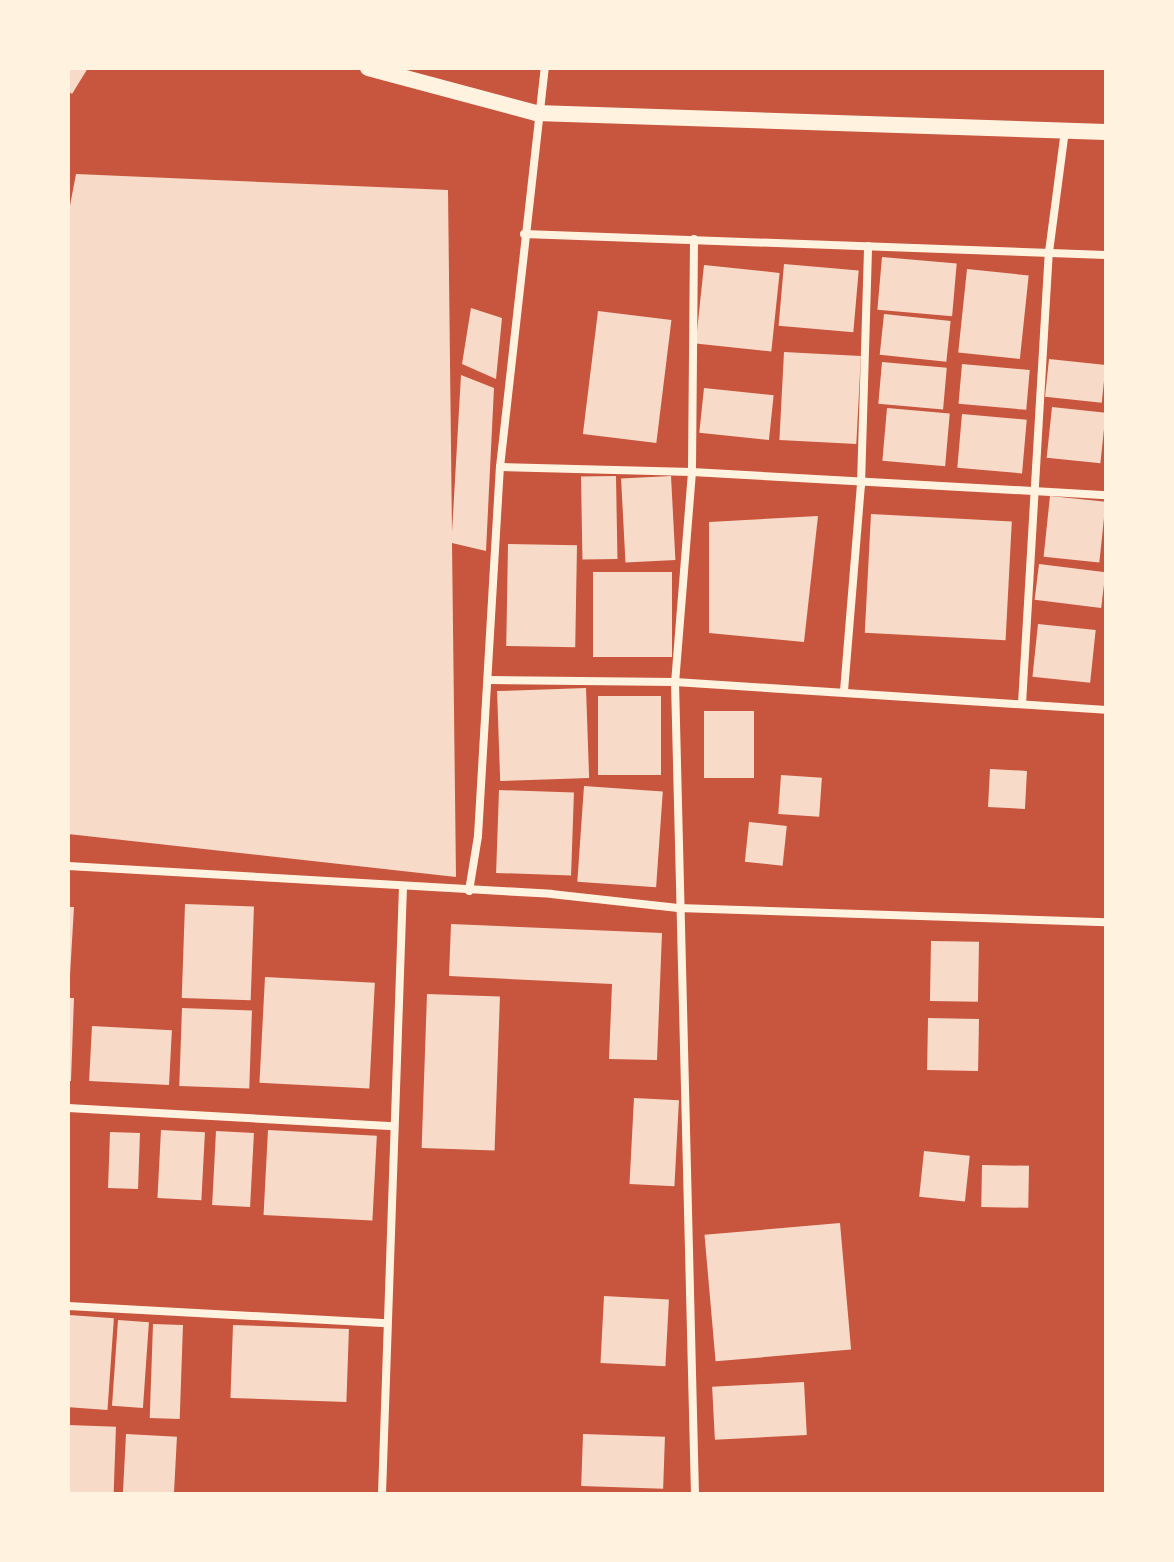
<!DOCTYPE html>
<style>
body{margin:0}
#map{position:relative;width:1174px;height:1562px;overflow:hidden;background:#c8553d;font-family:Ubuntu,sans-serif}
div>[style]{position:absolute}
.building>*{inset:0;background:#f7dbc8;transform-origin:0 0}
.minor>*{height:8px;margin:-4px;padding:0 4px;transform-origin:4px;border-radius:4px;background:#fff3e0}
.secondary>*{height:16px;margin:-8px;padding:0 8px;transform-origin:8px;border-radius:8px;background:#fff3e0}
span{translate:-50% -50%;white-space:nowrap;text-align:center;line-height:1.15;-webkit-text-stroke:7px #fff3e0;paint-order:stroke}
.frame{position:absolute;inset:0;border:70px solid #fff3e0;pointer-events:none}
</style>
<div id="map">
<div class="building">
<i style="clip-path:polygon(68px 68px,88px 68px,72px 94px,68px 91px)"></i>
<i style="clip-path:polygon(76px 174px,448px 190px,452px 532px,461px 375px,494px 388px,486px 551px,452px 543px,456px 877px,68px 834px,68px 216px)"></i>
<i style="left:882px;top:257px;width:75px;height:53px;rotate:5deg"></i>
<i style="left:784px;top:264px;width:75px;height:62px;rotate:5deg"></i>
<i style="left:704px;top:265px;width:76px;height:79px;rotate:6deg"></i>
<i style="left:967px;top:269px;width:62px;height:84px;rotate:6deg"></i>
<i style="clip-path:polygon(471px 308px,502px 318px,496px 379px,462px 364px)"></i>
<i style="left:598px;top:311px;width:74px;height:124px;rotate:7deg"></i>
<i style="left:884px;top:314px;width:67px;height:41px;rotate:6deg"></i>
<i style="left:784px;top:352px;width:77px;height:88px;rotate:3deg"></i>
<i style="left:1049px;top:359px;width:57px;height:38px;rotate:6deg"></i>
<i style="left:882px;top:362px;width:65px;height:42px;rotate:5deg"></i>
<i style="left:962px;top:364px;width:68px;height:40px;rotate:5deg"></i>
<i style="left:704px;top:388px;width:70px;height:45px;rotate:6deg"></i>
<i style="left:1052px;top:407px;width:54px;height:51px;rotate:6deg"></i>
<i style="left:887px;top:408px;width:63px;height:53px;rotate:5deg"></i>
<i style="left:962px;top:414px;width:65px;height:54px;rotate:5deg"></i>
<i style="left:616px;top:476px;width:83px;height:35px;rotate:89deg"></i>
<i style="left:671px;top:476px;width:84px;height:50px;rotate:87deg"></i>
<i style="left:1050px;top:496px;width:56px;height:61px;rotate:6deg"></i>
<i style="left:871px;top:514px;width:141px;height:119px;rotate:3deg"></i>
<i style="clip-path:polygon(818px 516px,804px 642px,709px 633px,709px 522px)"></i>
<i style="left:508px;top:544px;width:69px;height:102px;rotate:1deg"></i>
<i style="left:1039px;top:564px;width:67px;height:36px;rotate:7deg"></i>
<i style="left:593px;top:572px;width:79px;height:85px"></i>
<i style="left:1038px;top:624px;width:58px;height:53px;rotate:6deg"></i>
<i style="left:586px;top:688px;width:90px;height:89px;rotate:88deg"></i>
<i style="left:598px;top:696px;width:63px;height:79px"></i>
<i style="left:754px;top:711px;width:67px;height:50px;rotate:90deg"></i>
<i style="left:990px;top:769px;width:37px;height:38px;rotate:3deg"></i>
<i style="left:781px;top:775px;width:41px;height:39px;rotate:4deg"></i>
<i style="left:584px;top:786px;width:79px;height:96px;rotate:4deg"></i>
<i style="left:499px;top:790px;width:75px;height:83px;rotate:2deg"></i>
<i style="left:749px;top:822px;width:38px;height:40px;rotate:6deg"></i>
<i style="left:185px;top:904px;width:69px;height:94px;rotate:2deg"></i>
<i style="clip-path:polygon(68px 907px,74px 907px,70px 975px,68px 975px)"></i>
<i style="clip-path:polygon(451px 924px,662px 933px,657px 1060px,609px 1059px,612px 984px,449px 976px)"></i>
<i style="left:931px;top:941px;width:48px;height:60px;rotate:1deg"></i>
<i style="left:265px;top:977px;width:110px;height:106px;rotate:3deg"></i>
<i style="left:427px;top:994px;width:73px;height:154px;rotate:2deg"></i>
<i style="clip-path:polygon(68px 998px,74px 998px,71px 1081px,68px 1081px)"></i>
<i style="left:182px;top:1008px;width:70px;height:78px;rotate:2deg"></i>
<i style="left:928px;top:1018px;width:51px;height:52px;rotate:1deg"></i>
<i style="left:92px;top:1026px;width:80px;height:55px;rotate:3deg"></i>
<i style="left:634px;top:1098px;width:45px;height:86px;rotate:3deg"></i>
<i style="left:161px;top:1130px;width:44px;height:68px;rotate:3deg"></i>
<i style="left:268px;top:1130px;width:109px;height:85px;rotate:3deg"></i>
<i style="left:216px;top:1131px;width:38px;height:74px;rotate:3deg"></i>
<i style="left:110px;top:1132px;width:30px;height:56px;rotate:2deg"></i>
<i style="left:924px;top:1151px;width:46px;height:46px;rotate:6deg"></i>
<i style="left:982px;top:1165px;width:47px;height:42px;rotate:1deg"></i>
<i style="left:840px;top:1223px;width:127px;height:136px;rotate:85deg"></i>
<i style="left:604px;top:1296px;width:65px;height:67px;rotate:3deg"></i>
<i style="left:69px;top:1315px;width:45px;height:92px;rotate:4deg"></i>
<i style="left:118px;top:1320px;width:31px;height:86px;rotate:4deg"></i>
<i style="left:153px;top:1324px;width:30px;height:94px;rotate:2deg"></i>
<i style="left:233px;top:1325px;width:116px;height:73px;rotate:2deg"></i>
<i style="left:804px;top:1382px;width:53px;height:92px;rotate:87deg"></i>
<i style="left:68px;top:1425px;width:48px;height:69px;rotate:2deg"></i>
<i style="left:126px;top:1434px;width:51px;height:60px;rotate:3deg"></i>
<i style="left:583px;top:1434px;width:82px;height:52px;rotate:2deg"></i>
</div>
<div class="minor">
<i style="left:524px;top:234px;width:582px;rotate:2.07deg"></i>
<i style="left:694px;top:239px;width:233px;rotate:90.5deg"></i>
<i style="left:692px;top:472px;width:211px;rotate:94.6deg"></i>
<i style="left:675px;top:682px;width:812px;rotate:88.59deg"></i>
<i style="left:500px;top:467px;width:192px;rotate:1.5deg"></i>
<i style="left:692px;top:472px;width:415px;rotate:3.2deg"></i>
<i style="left:489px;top:680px;width:186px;rotate:0.6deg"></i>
<i style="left:675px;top:682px;width:432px;rotate:3.7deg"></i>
<i style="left:844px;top:691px;width:207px;rotate:-85.3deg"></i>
<i style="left:861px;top:485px;width:239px;rotate:-88.3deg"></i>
<i style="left:1022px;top:704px;width:453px;rotate:-86.6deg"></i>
<i style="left:1049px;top:252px;width:122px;rotate:-82.5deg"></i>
<i style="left:68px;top:866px;width:484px;rotate:3.3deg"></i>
<i style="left:551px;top:894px;width:128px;rotate:6.3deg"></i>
<i style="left:678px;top:908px;width:428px;rotate:1.9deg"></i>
<i style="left:469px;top:891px;width:56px;rotate:-80.7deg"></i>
<i style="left:478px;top:836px;width:370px;rotate:-86.6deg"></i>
<i style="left:500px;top:467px;width:402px;rotate:-83.6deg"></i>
<i style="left:68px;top:1108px;width:326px;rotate:3.2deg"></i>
<i style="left:68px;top:1306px;width:319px;rotate:3.1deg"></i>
<i style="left:382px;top:1494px;width:606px;rotate:-88.02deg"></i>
</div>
<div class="secondary">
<i style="left:368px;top:68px;width:174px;rotate:15deg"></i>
<i style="left:536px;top:113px;width:570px;rotate:1.91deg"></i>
</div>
<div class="frame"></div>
</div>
